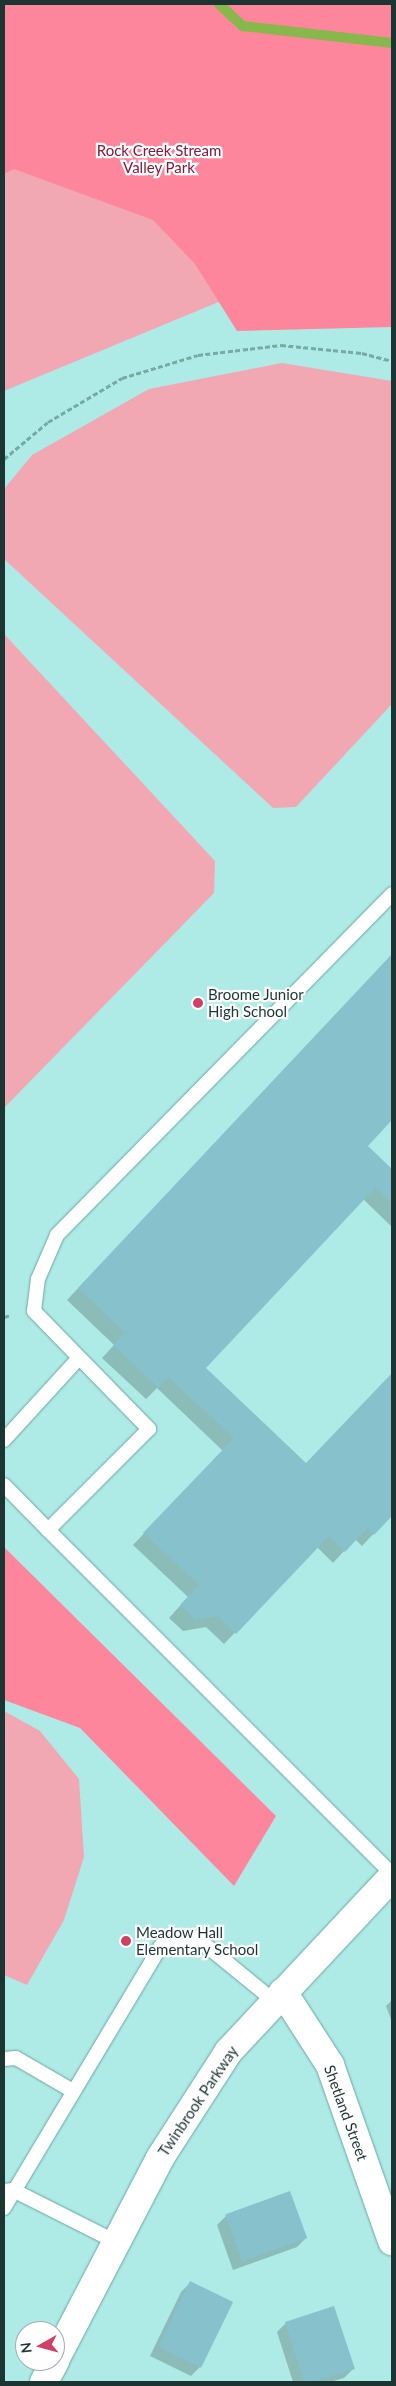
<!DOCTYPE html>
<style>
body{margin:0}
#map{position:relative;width:396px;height:2386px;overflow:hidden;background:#aeebe6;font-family:Lato,sans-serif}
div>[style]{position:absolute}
.green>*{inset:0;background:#f1a8b3}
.forest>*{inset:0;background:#fd869c}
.shadow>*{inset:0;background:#0003}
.stream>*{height:10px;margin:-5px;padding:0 5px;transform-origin:5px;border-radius:5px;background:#88b74c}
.building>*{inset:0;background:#87c1cc;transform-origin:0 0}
.path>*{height:3px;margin-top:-1.5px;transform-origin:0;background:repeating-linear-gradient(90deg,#79a9a5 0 5px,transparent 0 7.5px)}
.roads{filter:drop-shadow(0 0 1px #6ca7a2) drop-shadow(0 0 1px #6ca7a2)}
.lane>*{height:14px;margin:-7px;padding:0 7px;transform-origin:7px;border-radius:7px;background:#fff}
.street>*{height:28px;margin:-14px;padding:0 14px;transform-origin:14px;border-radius:14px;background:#fff}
.secondary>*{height:28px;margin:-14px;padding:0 14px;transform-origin:14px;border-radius:14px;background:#fff}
.dots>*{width:14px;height:14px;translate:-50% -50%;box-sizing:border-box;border:2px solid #fefefe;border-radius:50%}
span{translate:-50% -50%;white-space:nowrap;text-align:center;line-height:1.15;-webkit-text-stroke:4.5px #fefefe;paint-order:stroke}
.park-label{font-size:15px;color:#841b39}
.poi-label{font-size:15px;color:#1c3533}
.left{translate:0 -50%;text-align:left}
.street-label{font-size:15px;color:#1c3533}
.frame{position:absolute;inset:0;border:5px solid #1c3533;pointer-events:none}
.north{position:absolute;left:15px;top:2321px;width:50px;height:50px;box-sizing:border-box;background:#fefefe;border:1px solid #a4aead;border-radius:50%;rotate:263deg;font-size:14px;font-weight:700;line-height:20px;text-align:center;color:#1c3533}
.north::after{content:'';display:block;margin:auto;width:18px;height:22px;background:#d04065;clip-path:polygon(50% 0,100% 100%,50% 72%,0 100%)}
</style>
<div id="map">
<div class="green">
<i style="clip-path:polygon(4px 4px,392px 4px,392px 230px,4px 391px)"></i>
<i style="clip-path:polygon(282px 363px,392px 381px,392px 704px,296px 807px,273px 808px,4px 559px,4px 489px,32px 455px,149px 389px)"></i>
<i style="clip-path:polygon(4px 634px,215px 861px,214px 893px,4px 1108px)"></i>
<i style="clip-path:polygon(4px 1711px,40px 1731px,79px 1779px,84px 1857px,64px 1920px,27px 1985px,4px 1975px)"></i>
</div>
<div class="forest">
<i style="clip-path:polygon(4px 4px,392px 4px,392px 327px,237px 331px,195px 264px,153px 220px,14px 169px,4px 174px)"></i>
<i style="clip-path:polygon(4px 1547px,276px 1816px,234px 1886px,80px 1728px,4px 1700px)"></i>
</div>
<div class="shadow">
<i style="clip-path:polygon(392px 955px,392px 1118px,366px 1146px,392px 1171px,392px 1227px,363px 1199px,204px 1368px,306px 1465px,392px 1374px,392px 1514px,362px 1546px,355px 1539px,333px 1563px,317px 1547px,224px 1644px,206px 1627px,183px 1631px,169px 1618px,188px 1597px,133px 1545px,223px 1451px,157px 1388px,146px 1399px,102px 1358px,114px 1345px,67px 1300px)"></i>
<i style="clip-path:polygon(392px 2000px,392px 2022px,386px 2006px)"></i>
<i style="clip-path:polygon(226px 2216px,306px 2238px,297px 2247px,233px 2270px,217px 2225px)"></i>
<i style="clip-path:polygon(190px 2283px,200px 2367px,191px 2376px,150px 2356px,181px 2292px)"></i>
<i style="clip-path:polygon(286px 2323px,353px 2369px,344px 2378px,330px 2382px,293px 2382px,277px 2332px)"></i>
</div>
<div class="stream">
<i style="left:219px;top:4px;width:33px;rotate:43deg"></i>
<i style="left:243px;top:26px;width:150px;rotate:6.5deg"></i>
</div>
<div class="building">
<i style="clip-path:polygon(392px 954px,392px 1120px,368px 1146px,392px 1169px,392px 1204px,375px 1188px,206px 1368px,306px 1463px,392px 1373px,392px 1516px,374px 1535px,367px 1528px,345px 1552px,329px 1536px,236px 1634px,218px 1616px,195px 1620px,180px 1605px,199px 1585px,143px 1533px,234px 1438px,168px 1377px,159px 1388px,113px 1345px,125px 1333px,78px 1288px)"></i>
<i style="left:290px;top:2191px;width:50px;height:69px;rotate:70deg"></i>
<i style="left:190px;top:2281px;width:48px;height:73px;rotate:26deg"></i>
<i style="clip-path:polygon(334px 2306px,355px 2369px,314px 2382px,304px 2382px,285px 2322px)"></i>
</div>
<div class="path">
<i style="left:4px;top:459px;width:57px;rotate:-40.1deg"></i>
<i style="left:48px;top:422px;width:86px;rotate:-30.7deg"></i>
<i style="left:122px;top:378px;width:79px;rotate:-16.8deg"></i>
<i style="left:198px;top:355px;width:84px;rotate:-6.9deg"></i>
<i style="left:281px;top:345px;width:81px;rotate:5.6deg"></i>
<i style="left:362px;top:353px;width:31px;rotate:15deg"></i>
<i style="left:4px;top:1317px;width:7px;rotate:-16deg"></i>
</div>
<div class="roads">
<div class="lane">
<i style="left:4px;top:1440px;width:110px;rotate:-47.6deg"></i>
<i style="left:4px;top:1485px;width:63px;rotate:45.6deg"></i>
<i style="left:48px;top:1530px;width:143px;rotate:-45deg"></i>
<i style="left:149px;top:1429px;width:165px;rotate:-134.3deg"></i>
<i style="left:34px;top:1311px;width:32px;rotate:-83deg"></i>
<i style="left:38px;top:1279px;width:48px;rotate:-66.6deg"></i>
<i style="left:57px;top:1235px;width:478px;rotate:-45.5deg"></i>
<i style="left:48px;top:1530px;width:486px;rotate:45deg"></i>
<i style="left:4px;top:2059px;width:12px;rotate:-5deg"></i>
<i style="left:16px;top:2058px;width:66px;rotate:30.1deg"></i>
<i style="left:4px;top:2191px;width:9px;rotate:-6deg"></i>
<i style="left:13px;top:2190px;width:115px;rotate:26.8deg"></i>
<i style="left:4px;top:2208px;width:305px;rotate:-59.1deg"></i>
<i style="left:161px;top:1946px;width:37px;rotate:-13deg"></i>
<i style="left:197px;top:1938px;width:99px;rotate:39.3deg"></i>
</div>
<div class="street">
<i style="left:283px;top:1992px;width:87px;rotate:57.2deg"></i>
<i style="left:330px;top:2065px;width:187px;rotate:70.6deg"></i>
</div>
<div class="secondary">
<i style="left:55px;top:2360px;width:228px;rotate:-62.5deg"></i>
<i style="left:160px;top:2158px;width:127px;rotate:-57.2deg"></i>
<i style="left:229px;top:2051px;width:238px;rotate:-46.9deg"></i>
<i style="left:44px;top:2382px;width:24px;rotate:-62deg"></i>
</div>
</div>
<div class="dots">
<i style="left:198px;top:1003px;background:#d04065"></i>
<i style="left:126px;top:1941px;background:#d04065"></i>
</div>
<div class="park-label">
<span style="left:159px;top:159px">Rock Creek Stream<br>Valley Park</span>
</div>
<div class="poi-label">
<span class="left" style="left:208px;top:1003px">Broome Junior<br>High School</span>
<span class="left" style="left:136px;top:1941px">Meadow Hall<br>Elementary School</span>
</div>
<div class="street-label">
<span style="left:198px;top:2101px;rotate:-56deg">Twinbrook Parkway</span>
<span style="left:346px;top:2113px;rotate:70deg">Shetland Street</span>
</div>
<div class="frame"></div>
<div class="north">N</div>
</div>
